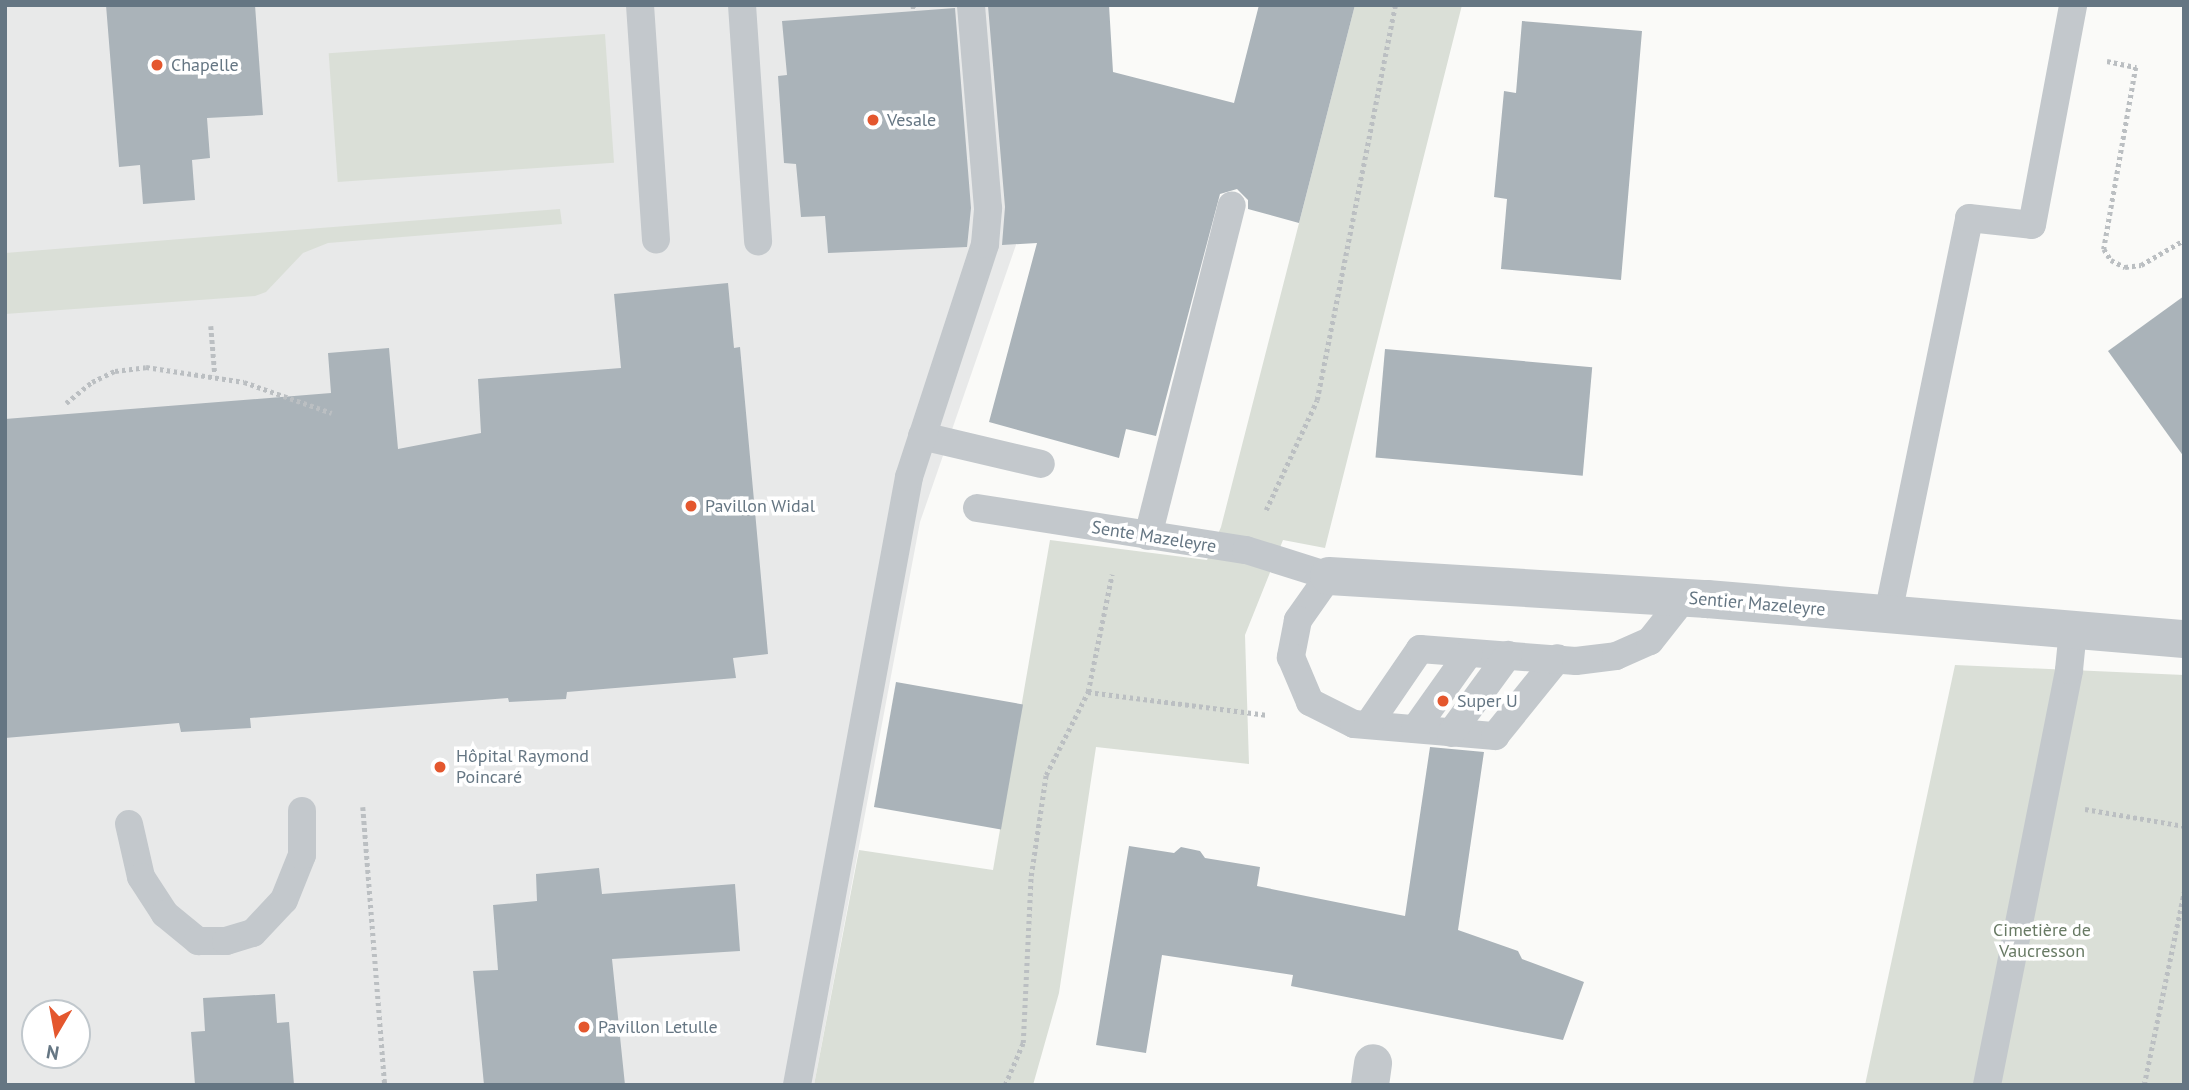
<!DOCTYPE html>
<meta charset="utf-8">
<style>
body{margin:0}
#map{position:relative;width:2189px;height:1090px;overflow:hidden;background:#fafaf8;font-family:"PT Sans",sans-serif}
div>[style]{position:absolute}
.built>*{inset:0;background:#e8e9e9}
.green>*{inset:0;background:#dadfd7;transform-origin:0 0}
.building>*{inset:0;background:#aab3b9;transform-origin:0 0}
.path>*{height:4.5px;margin-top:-2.25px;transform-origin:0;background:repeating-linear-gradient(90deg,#bbbfc2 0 3.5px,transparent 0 7px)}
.service>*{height:28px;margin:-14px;padding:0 14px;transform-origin:14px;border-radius:14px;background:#c3c8cc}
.minor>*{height:38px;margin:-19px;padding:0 19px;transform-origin:19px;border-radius:19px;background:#c3c8cc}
.dots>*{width:19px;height:19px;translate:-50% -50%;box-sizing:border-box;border:4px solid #fff;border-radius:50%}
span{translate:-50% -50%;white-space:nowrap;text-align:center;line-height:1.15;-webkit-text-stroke:7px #fff;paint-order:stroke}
.poi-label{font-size:18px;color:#657683}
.left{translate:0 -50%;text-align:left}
.street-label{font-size:18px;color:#657683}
.park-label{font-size:18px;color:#687a64}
.frame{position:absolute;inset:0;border:7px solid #657683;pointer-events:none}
.north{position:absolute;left:21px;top:999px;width:70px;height:70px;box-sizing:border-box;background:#fff;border:2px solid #c1c8cd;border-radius:50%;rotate:190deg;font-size:19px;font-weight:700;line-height:28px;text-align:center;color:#657683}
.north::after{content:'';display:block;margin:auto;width:24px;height:32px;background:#e4572e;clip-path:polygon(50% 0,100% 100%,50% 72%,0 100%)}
</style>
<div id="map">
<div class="built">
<i style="clip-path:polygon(evenodd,5px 5px,1013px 5px,1022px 149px,1017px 242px,920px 522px,814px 1085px,5px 1085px,5px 5px,35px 1013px,77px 1013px,77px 1055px,35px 1055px,35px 1013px)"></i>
</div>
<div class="green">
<i style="clip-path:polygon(1355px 5px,1462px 5px,1325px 548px,1283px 540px,1245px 635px,1249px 764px,1096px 747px,1059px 993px,1033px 1085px,814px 1085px,859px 850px,993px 870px,1050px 540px,1207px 560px,1221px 527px)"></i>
<i style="left:605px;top:34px;width:129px;height:277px;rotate:86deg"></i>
<i style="clip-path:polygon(560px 209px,562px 224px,328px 243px,303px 253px,266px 292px,255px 296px,5px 314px,5px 253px)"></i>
<i style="clip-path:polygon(1955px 665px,2184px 675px,2184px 1085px,1865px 1085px)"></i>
</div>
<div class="building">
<i style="clip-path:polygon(106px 5px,255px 5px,263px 115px,207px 118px,210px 158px,192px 160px,195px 200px,143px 204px,140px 165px,119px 167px)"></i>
<i style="clip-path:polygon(1109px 5px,1113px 72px,1234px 103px,1259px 5px,1355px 5px,1299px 223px,1248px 209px,1248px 200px,1237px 189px,1220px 194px,1156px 436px,1126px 429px,1119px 458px,989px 422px,1037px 243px,1002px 245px,1005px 207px,988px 6px)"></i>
<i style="clip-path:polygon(955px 8px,971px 208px,967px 247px,828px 253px,825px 216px,801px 217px,796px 164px,784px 163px,778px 76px,787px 75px,782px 21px)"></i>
<i style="clip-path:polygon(1522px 21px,1642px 31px,1621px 280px,1501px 269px,1507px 199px,1494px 197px,1504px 91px,1516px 93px)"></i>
<i style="clip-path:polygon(728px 283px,734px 348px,740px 347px,768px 654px,733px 658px,736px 678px,567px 692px,566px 699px,509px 702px,508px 698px,250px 718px,251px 728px,181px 732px,179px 723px,5px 738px,5px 419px,331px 393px,328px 353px,389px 348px,398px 449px,481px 433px,478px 379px,621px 368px,614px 294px)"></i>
<i style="clip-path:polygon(2184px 296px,2184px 457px,2108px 351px)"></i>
<i style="left:1385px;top:349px;width:208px;height:109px;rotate:5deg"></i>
<i style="left:896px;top:682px;width:129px;height:127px;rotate:10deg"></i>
<i style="clip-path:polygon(1430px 747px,1484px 752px,1458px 930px,1518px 951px,1522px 959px,1584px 982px,1563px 1040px,1291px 986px,1293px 975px,1162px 955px,1146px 1053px,1096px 1045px,1129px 846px,1174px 853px,1181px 847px,1200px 851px,1205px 858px,1260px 867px,1257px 886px,1405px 916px)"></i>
<i style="clip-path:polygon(599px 868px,602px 894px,735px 884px,740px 951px,612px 959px,625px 1085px,484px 1085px,473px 971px,498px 970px,493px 905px,537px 901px,536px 874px)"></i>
<i style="clip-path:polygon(275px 994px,277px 1023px,289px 1022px,294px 1085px,195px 1085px,191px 1032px,205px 1031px,203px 998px)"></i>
</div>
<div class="path">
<i style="left:913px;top:5px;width:5px;rotate:79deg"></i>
<i style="left:2107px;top:61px;width:30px;rotate:12deg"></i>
<i style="left:2136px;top:67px;width:185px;rotate:100deg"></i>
<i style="left:2104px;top:249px;width:13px;rotate:58deg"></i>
<i style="left:2111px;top:260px;width:16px;rotate:27deg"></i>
<i style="left:2125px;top:267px;width:16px;rotate:-7deg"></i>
<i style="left:2141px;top:265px;width:50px;rotate:-30.2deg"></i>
<i style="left:211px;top:326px;width:49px;rotate:85.3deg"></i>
<i style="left:66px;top:403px;width:33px;rotate:-39deg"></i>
<i style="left:92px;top:382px;width:25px;rotate:-26deg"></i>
<i style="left:115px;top:371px;width:31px;rotate:-7deg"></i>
<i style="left:146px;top:367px;width:99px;rotate:8.7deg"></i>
<i style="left:244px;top:382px;width:93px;rotate:19.4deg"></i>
<i style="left:1266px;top:510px;width:121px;rotate:-65.1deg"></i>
<i style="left:1317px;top:400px;width:403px;rotate:-78.8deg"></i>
<i style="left:1088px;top:692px;width:181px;rotate:7.3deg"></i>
<i style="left:363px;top:807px;width:279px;rotate:85.5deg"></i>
<i style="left:2085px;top:809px;width:100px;rotate:9.7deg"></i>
<i style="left:1005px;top:1085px;width:46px;rotate:-66.8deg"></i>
<i style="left:1023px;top:1043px;width:167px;rotate:-87.3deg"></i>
<i style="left:1031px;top:876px;width:102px;rotate:-81.6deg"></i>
<i style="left:1046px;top:775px;width:93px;rotate:-63.2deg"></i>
<i style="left:1088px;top:692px;width:120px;rotate:-78.5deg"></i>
<i style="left:2144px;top:1085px;width:197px;rotate:-78.3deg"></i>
</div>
<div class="service">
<i style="left:640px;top:5px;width:235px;rotate:86.1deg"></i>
<i style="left:742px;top:5px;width:237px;rotate:86.1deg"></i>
<i style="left:922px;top:436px;width:122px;rotate:13.2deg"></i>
<i style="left:977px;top:508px;width:272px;rotate:8.9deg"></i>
<i style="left:1246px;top:550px;width:87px;rotate:17.4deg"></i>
<i style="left:1329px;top:576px;width:54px;rotate:125.2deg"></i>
<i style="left:1298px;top:620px;width:38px;rotate:101deg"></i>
<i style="left:1291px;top:657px;width:49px;rotate:67.1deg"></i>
<i style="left:1310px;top:702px;width:49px;rotate:26.6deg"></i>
<i style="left:1354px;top:724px;width:142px;rotate:4.9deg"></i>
<i style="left:1495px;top:736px;width:100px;rotate:-51.1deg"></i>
<i style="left:1148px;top:536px;width:341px;rotate:-75.8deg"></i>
<i style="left:1888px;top:614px;width:404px;rotate:-78.4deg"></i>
<i style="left:1969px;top:218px;width:63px;rotate:6.3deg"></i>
<i style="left:2032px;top:225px;width:224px;rotate:-79.4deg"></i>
<i style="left:1368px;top:725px;width:92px;rotate:-55.6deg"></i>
<i style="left:1420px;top:649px;width:156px;rotate:4.4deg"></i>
<i style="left:1576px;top:661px;width:40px;rotate:-7.1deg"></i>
<i style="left:1616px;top:656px;width:37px;rotate:-24deg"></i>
<i style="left:1650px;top:641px;width:55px;rotate:-51.7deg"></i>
<i style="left:1415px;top:729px;width:93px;rotate:-54.6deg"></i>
<i style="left:1451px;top:733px;width:97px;rotate:-53.8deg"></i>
<i style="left:129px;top:824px;width:54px;rotate:77.2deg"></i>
<i style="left:141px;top:877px;width:44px;rotate:57deg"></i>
<i style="left:165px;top:914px;width:43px;rotate:39.3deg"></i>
<i style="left:198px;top:941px;width:28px"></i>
<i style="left:226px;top:941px;width:28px;rotate:-17deg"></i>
<i style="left:253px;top:933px;width:45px;rotate:-46.8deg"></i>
<i style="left:284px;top:900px;width:48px;rotate:-68.2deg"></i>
<i style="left:302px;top:855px;width:44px;rotate:-90deg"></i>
<i style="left:797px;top:1085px;width:618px;rotate:-79.56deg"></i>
<i style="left:909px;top:477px;width:245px;rotate:-71.9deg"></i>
<i style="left:985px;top:244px;width:36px;rotate:-85deg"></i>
<i style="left:988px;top:208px;width:204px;rotate:-94.8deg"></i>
<i style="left:1987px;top:1085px;width:423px;rotate:-78.8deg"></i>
<i style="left:2069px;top:670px;width:40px;rotate:-84.3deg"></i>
</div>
<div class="minor">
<i style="left:1329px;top:576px;width:379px;rotate:3.5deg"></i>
<i style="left:1707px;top:599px;width:479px;rotate:4.8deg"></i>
<i style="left:1370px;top:1085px;width:22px;rotate:-82deg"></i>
</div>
<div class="dots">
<i style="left:157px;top:65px;background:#e4572e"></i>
<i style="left:873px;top:120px;background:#e4572e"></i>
<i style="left:691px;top:506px;background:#e4572e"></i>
<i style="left:1443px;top:701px;background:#e4572e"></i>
<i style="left:440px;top:767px;background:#e4572e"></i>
<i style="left:584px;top:1027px;background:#e4572e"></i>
</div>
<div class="poi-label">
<span class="left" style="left:171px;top:65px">Chapelle</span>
<span class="left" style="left:887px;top:120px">Vesale</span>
<span class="left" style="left:705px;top:506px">Pavillon Widal</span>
<span class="left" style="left:1457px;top:701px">Super U</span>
<span class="left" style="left:456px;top:767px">Hôpital Raymond<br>Poincaré</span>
<span class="left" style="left:598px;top:1027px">Pavillon Letulle</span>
</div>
<div class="street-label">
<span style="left:1154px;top:537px;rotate:9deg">Sente Mazeleyre</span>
<span style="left:1757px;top:604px;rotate:5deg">Sentier Mazeleyre</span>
</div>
<div class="park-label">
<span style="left:2042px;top:941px">Cimetière de<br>Vaucresson</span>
</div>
<div class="frame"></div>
<div class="north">N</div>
</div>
